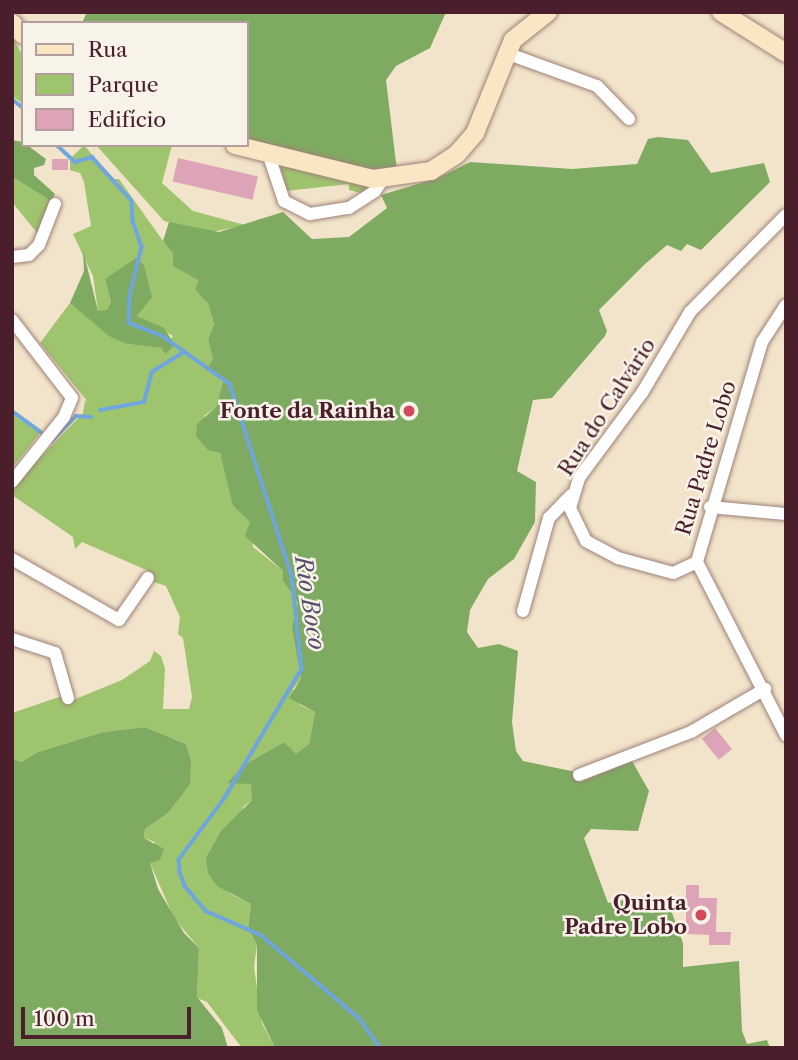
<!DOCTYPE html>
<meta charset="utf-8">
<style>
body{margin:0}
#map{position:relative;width:798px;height:1060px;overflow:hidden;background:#f2e4ca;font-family:"Libre Caslon Text",serif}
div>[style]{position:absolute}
.green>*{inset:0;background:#9fc46e}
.forest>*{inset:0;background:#7faa61}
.stream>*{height:3.5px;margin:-1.75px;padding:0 1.75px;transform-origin:1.75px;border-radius:1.75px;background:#6fa6dd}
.building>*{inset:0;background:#dca4b6;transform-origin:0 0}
.roads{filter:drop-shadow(0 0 2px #9e827a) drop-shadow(0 0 2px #9e827a)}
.minor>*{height:12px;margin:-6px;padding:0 6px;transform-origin:6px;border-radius:6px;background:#fff}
.secondary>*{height:18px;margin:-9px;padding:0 9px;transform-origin:9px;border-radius:9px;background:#fbe6c4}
.dots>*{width:19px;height:19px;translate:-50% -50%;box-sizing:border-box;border:4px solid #f7f3e8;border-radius:50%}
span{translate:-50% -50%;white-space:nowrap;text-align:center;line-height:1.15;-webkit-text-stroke:5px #f7f3e8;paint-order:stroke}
.street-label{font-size:21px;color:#4a1f2b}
.poi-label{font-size:21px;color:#4a1f2b;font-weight:700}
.right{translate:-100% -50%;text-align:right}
.water-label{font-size:23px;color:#574e69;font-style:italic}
.frame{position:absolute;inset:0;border:14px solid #4a1f2b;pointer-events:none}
.legend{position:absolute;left:21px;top:21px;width:228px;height:126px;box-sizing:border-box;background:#f7f3e8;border:2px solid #b29e9c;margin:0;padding:9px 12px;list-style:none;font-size:21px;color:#4a1f2b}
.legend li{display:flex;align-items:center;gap:14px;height:35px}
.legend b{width:35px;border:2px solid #b29e9c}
.scale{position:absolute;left:21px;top:1007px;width:170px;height:32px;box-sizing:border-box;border:4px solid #4a1f2b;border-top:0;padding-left:9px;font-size:21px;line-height:24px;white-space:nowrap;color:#4a1f2b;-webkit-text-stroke:5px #f7f3e8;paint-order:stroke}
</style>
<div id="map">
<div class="green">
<i style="clip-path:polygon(12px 35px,23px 57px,23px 104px,12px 96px)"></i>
<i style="clip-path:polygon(84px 145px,112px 179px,119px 179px,163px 241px,198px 280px,195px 290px,208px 304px,214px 324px,208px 339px,213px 360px,224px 376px,216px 407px,204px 416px,226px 468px,233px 506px,251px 522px,253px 547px,283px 571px,283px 581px,298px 603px,301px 680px,293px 689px,300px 705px,315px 712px,309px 744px,296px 755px,284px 742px,244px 765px,228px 782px,252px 783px,252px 800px,243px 807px,229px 893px,251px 904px,248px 928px,257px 945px,254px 967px,262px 1023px,275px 1048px,242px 1048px,207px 1002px,197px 998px,199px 948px,174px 918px,150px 863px,155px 842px,144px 838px,145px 829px,168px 813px,178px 799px,191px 760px,186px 744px,145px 727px,103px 732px,38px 752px,21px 762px,12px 758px,12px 713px,62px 696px,62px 702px,73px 700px,122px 680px,150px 661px,154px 651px,161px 656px,165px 669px,163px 709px,189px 709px,192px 697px,183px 638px,178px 634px,180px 617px,166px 586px,151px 581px,151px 572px,82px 542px,75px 549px,73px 537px,12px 495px,17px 482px,83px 413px,85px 400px,88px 402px,40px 343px,70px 303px,127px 344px,163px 348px,173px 336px,137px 316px,139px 308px,123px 269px,105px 279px,111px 302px,107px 311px,98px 311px,93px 276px,73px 234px,91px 226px,84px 182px,80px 173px,70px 170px,70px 159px)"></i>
<i style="clip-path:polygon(96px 145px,172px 145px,162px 183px,193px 211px,245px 225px,207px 233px,164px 221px)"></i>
<i style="clip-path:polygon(280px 165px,365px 185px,366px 192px,360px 198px,360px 193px,349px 190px,349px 184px,286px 191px)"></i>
<i style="clip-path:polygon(14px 178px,51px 201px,38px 234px,12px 202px)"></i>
<i style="clip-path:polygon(12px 414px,40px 433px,12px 468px)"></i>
</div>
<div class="forest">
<i style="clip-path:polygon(87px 12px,446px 12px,430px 48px,396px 66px,386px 80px,397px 171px,380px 177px,247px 141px,247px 23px,82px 23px)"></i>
<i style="clip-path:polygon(658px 137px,688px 140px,711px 173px,764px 163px,770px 182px,701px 250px,687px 244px,681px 251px,667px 245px,644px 265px,599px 310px,607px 331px,605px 336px,552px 398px,533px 400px,517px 471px,536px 482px,535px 522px,514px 559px,488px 579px,470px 610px,467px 632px,478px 648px,499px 644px,518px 651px,512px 722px,516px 751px,523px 761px,576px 772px,580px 782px,632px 761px,649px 791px,638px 831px,591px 829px,584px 838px,608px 903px,645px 896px,667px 899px,683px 943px,683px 967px,739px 961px,742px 1031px,747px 1044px,767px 1040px,770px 1048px,275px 1048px,257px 1010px,257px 945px,248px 928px,251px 904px,217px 886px,208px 873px,206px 858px,221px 831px,252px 800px,251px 784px,227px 783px,244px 765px,284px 742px,296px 754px,309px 744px,315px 712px,289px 698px,301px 679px,292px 627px,298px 603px,283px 581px,283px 571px,245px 536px,250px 522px,233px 506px,220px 453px,208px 450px,196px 436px,197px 424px,216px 407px,224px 377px,206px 370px,213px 360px,208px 339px,214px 324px,208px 304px,195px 290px,198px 280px,173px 266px,173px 253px,163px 241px,169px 222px,219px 232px,283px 212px,312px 239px,349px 237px,387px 208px,381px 195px,438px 178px,470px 162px,572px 169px,637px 164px,648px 139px)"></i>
<i style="clip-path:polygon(12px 140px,23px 142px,46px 159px,44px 165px,34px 168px,34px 175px,55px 194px,51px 201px,14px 178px)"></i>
<i style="clip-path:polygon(83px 250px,98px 311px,107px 310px,111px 302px,105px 279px,136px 258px,144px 265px,152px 297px,137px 316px,164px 328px,175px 345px,165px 354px,162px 348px,127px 344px,109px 336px,70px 303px,84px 271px)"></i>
<i style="clip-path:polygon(145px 727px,186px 744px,191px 760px,190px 784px,168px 813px,145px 829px,144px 838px,164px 849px,160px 860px,150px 863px,158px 889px,184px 933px,199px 948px,197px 997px,222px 1028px,228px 1048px,12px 1048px,12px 758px,21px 762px,38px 752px,103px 732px)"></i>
</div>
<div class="stream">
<i style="left:12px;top:99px;width:14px;rotate:39deg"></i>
<i style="left:57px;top:145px;width:25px;rotate:43deg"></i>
<i style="left:75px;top:162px;width:18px;rotate:-16deg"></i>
<i style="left:92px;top:157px;width:59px;rotate:47.7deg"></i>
<i style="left:132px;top:201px;width:20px;rotate:87deg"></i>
<i style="left:133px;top:221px;width:28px;rotate:71deg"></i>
<i style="left:142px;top:247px;width:51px;rotate:103.5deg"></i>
<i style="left:130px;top:297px;width:26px;rotate:92deg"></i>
<i style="left:129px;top:323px;width:34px;rotate:21deg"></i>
<i style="left:161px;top:335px;width:85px;rotate:35.4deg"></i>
<i style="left:230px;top:384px;width:202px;rotate:72.1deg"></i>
<i style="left:292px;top:576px;width:94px;rotate:83.9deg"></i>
<i style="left:302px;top:669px;width:150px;rotate:120.8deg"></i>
<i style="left:225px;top:798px;width:77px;rotate:126.6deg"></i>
<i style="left:179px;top:860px;width:12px;rotate:85deg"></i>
<i style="left:180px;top:872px;width:15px;rotate:70deg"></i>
<i style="left:185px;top:886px;width:33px;rotate:50deg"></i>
<i style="left:206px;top:911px;width:60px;rotate:23.6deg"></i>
<i style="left:261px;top:935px;width:130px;rotate:40.3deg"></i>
<i style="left:360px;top:1019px;width:35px;rotate:55deg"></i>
<i style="left:100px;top:410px;width:45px;rotate:-10.3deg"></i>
<i style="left:144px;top:402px;width:31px;rotate:-75deg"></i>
<i style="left:152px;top:372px;width:38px;rotate:-32deg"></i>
<i style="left:12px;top:411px;width:36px;rotate:36deg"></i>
<i style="left:51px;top:442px;width:36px;rotate:-46deg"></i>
<i style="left:76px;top:416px;width:15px;rotate:4deg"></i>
</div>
<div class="building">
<i style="left:178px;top:158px;width:82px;height:24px;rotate:13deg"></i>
<i style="left:52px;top:159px;width:16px;height:11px"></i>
<i style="left:715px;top:728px;width:27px;height:17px;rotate:51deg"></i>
<i style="clip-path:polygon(686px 885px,699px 885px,699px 898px,717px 898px,716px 932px,731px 932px,730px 945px,709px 945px,709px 935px,686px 934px)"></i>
</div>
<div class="roads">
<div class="minor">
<i style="left:506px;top:53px;width:97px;rotate:19.9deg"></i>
<i style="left:597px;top:86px;width:46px;rotate:45.9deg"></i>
<i style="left:268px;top:153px;width:51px;rotate:71.6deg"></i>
<i style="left:284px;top:201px;width:29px;rotate:27deg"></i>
<i style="left:310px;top:214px;width:39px;rotate:-9deg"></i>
<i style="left:349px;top:208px;width:31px;rotate:-33deg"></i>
<i style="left:375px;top:191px;width:14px;rotate:-56deg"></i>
<i style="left:12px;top:257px;width:17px;rotate:-7deg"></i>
<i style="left:29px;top:255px;width:14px;rotate:-45deg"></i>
<i style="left:39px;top:245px;width:44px;rotate:-68.7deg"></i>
<i style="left:786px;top:305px;width:44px;rotate:123deg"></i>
<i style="left:762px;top:342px;width:229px;rotate:106.5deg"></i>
<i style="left:697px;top:562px;width:195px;rotate:62.8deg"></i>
<i style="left:12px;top:320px;width:98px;rotate:52.4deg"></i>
<i style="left:72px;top:398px;width:21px;rotate:113deg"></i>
<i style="left:64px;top:417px;width:83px;rotate:128.7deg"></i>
<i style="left:710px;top:507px;width:76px;rotate:5.3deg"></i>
<i style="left:12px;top:559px;width:123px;rotate:29.7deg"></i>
<i style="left:119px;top:620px;width:51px;rotate:-55.4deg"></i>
<i style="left:697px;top:562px;width:26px;rotate:155deg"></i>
<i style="left:673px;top:573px;width:57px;rotate:-164.7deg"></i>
<i style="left:618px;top:558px;width:36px;rotate:-152deg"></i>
<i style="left:586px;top:541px;width:37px;rotate:-116deg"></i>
<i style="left:570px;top:508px;width:31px;rotate:-73deg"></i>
<i style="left:579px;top:478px;width:106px;rotate:-53.5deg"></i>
<i style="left:642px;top:393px;width:94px;rotate:-59.3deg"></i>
<i style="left:690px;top:312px;width:136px;rotate:-45.3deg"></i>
<i style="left:523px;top:611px;width:97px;rotate:-74.4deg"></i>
<i style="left:549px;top:518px;width:32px;rotate:-46deg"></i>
<i style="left:12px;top:639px;width:45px;rotate:18deg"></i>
<i style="left:55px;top:653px;width:47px;rotate:73.9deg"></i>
<i style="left:579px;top:775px;width:120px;rotate:-21deg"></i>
<i style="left:691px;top:732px;width:86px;rotate:-30.2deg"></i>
</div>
<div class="secondary">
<i style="left:721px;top:12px;width:77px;rotate:32.2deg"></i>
<i style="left:12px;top:23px;width:16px;rotate:47deg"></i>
<i style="left:235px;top:145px;width:142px;rotate:13.8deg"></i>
<i style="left:373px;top:179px;width:59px;rotate:-7.9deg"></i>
<i style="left:431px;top:171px;width:31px;rotate:-33deg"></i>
<i style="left:457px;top:154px;width:28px;rotate:-49deg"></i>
<i style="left:475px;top:133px;width:100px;rotate:-67.8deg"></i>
<i style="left:513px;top:40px;width:45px;rotate:-38.7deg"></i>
</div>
</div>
<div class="dots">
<i style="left:409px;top:411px;background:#d1495b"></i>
<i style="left:701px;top:915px;background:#d1495b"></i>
</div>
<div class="street-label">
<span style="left:607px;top:407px;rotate:-57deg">Rua do Calvário</span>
<span style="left:706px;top:458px;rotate:-73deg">Rua Padre Lobo</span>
</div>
<div class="poi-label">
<span class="right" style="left:395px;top:411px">Fonte da Rainha</span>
<span class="right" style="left:687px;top:915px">Quinta<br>Padre Lobo</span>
</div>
<div class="water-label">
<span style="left:310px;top:603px;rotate:81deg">Rio Boco</span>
</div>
<div class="frame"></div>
<ul class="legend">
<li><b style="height:9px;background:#fbe6c4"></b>Rua</li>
<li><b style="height:19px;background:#9fc46e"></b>Parque</li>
<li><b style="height:19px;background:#dca4b6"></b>Edifício</li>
</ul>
<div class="scale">100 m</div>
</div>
